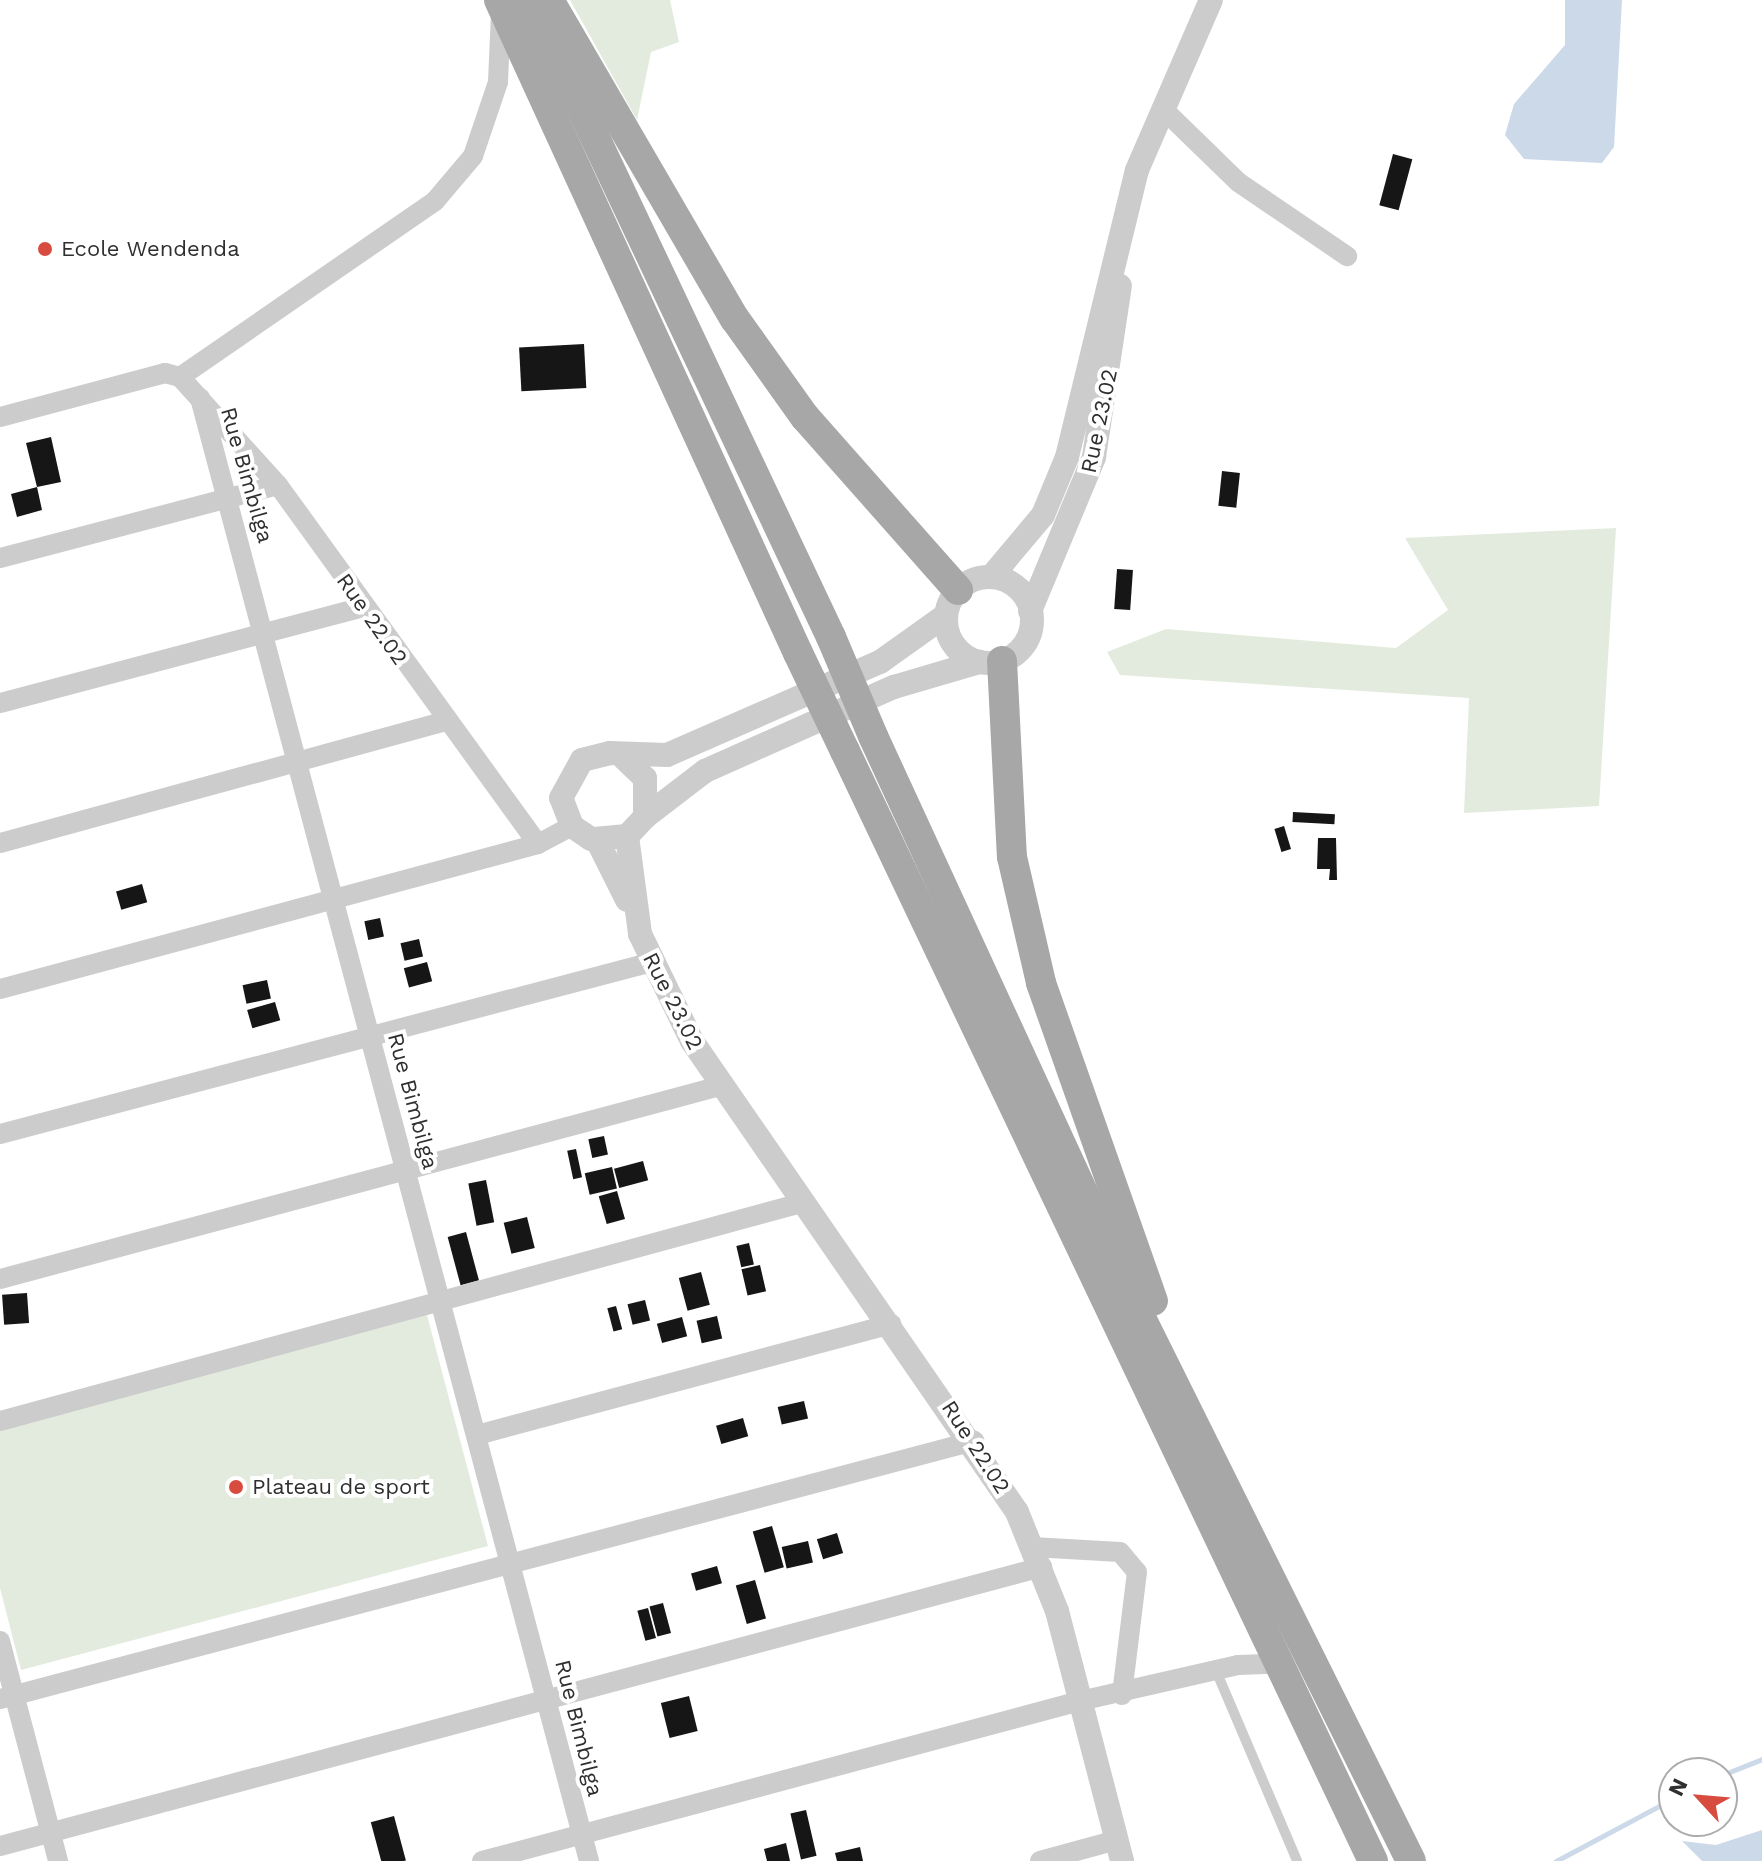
<!DOCTYPE html>
<style>
body{margin:0}
#map{position:relative;width:1762px;height:1861px;overflow:hidden;background:#fff;font-family:"Work Sans",sans-serif}
div>[style]{position:absolute}
.green>*{inset:0;background:#e3ebde}
.water>*{inset:0;background:#cbd9e9}
.stream>*{height:5px;margin:-2.5px;padding:0 2.5px;transform-origin:2.5px;border-radius:2.5px;background:#cbd9e9}
.building>*{inset:0;background:#161616;transform-origin:0 0}
.service>*{height:10px;margin:-5px;padding:0 5px;transform-origin:5px;border-radius:5px;background:#ccc}
.minor>*{height:20px;margin:-10px;padding:0 10px;transform-origin:10px;border-radius:10px;background:#ccc}
.tertiary>*{height:24px;margin:-12px;padding:0 12px;transform-origin:12px;border-radius:12px;background:#ccc}
.tertiary>.ring{margin:-12px;padding:0;box-sizing:content-box;background:none;border:24px solid #ccc;border-radius:50%}
.primary>*{height:30px;margin:-15px;padding:0 15px;transform-origin:15px;border-radius:15px;background:#a7a7a7}
.primary-bridge>*{height:30px;margin:-15px;padding:0 15px;transform-origin:15px;border-radius:15px;background:#a7a7a7}
.dots>*{width:22px;height:22px;translate:-50% -50%;box-sizing:border-box;border:4px solid #fff;border-radius:50%}
span{translate:-50% -50%;white-space:nowrap;text-align:center;line-height:1.15;-webkit-text-stroke:8px #fff;paint-order:stroke}
.poi-label{font-size:22px;color:#2f2f2f}
.left{translate:0 -50%;text-align:left}
.street-label{font-size:22px;color:#2f2f2f}
.north{position:absolute;left:1658px;top:1757px;width:80px;height:80px;box-sizing:border-box;background:#fff;border:2px solid #acacac;border-radius:50%;rotate:296deg;font-size:22px;font-weight:700;line-height:32px;text-align:center;color:#2f2f2f}
.north::after{content:'';display:block;margin:auto;width:28px;height:36px;background:#d84b3f;clip-path:polygon(50% 0,100% 100%,50% 72%,0 100%)}
</style>
<div id="map">
<div class="green">
<i style="clip-path:polygon(570px 0,670px 0,679px 42px,651px 52px,637px 120px)"></i>
<i style="clip-path:polygon(1616px 528px,1599px 806px,1464px 813px,1469px 698px,1120px 675px,1107px 652px,1166px 629px,1396px 648px,1448px 610px,1405px 538px)"></i>
<i style="clip-path:polygon(427px 1315px,488px 1546px,21px 1670px,0 1588px,0 1428px)"></i>
</div>
<div class="water">
<i style="clip-path:polygon(1565px 0,1622px 0,1614px 147px,1602px 163px,1524px 159px,1505px 135px,1514px 104px,1565px 45px)"></i>
<i style="clip-path:polygon(1762px 1830px,1762px 1861px,1702px 1861px,1682px 1841px,1716px 1845px)"></i>
</div>
<div class="stream">
<i style="left:1722px;top:1775px;width:43px;rotate:-21.8deg"></i>
<i style="left:1556px;top:1861px;width:134px;rotate:-28.1deg"></i>
</div>
<div class="building">
<i style="left:1393px;top:154px;width:20px;height:53px;rotate:15deg"></i>
<i style="left:584px;top:344px;width:44px;height:65px;rotate:87deg"></i>
<i style="clip-path:polygon(51px 437px,61px 482px,37px 487px,42px 510px,17px 517px,11px 494px,37px 487px,26px 443px)"></i>
<i style="left:1222px;top:471px;width:18px;height:35px;rotate:6deg"></i>
<i style="left:1117px;top:569px;width:16px;height:40px;rotate:4deg"></i>
<i style="left:1293px;top:812px;width:42px;height:10px;rotate:3deg"></i>
<i style="left:1284px;top:826px;width:24px;height:10px;rotate:73deg"></i>
<i style="clip-path:polygon(1318px 838px,1336px 838px,1337px 880px,1329px 880px,1330px 869px,1317px 869px)"></i>
<i style="left:142px;top:884px;width:19px;height:27px;rotate:74deg"></i>
<i style="left:380px;top:918px;width:19px;height:16px;rotate:78deg"></i>
<i style="left:419px;top:939px;width:18px;height:19px;rotate:77deg"></i>
<i style="left:427px;top:962px;width:20px;height:24px;rotate:75deg"></i>
<i style="left:267px;top:980px;width:19px;height:25px;rotate:78deg"></i>
<i style="left:275px;top:1002px;width:19px;height:29px;rotate:74deg"></i>
<i style="left:604px;top:1136px;width:19px;height:16px;rotate:78deg"></i>
<i style="left:576px;top:1149px;width:29px;height:9px;rotate:78deg"></i>
<i style="left:643px;top:1161px;width:20px;height:30px;rotate:75deg"></i>
<i style="left:612px;top:1167px;width:22px;height:28px;rotate:77deg"></i>
<i style="left:486px;top:1180px;width:43px;height:18px;rotate:79deg"></i>
<i style="left:617px;top:1191px;width:29px;height:19px;rotate:74deg"></i>
<i style="left:527px;top:1217px;width:32px;height:24px;rotate:76deg"></i>
<i style="left:466px;top:1232px;width:50px;height:19px;rotate:75deg"></i>
<i style="left:749px;top:1243px;width:22px;height:13px;rotate:77deg"></i>
<i style="left:760px;top:1265px;width:27px;height:19px;rotate:77deg"></i>
<i style="left:701px;top:1272px;width:34px;height:23px;rotate:75deg"></i>
<i style="left:27px;top:1293px;width:30px;height:25px;rotate:86deg"></i>
<i style="left:645px;top:1300px;width:21px;height:18px;rotate:76deg"></i>
<i style="left:616px;top:1306px;width:24px;height:9px;rotate:75deg"></i>
<i style="left:717px;top:1316px;width:23px;height:21px;rotate:77deg"></i>
<i style="left:682px;top:1317px;width:20px;height:26px;rotate:75deg"></i>
<i style="left:804px;top:1401px;width:18px;height:27px;rotate:77deg"></i>
<i style="left:743px;top:1418px;width:19px;height:28px;rotate:74deg"></i>
<i style="left:772px;top:1526px;width:43px;height:20px;rotate:74deg"></i>
<i style="left:837px;top:1533px;width:21px;height:21px;rotate:73deg"></i>
<i style="left:808px;top:1541px;width:22px;height:27px;rotate:77deg"></i>
<i style="left:717px;top:1566px;width:18px;height:27px;rotate:74deg"></i>
<i style="left:755px;top:1580px;width:40px;height:20px;rotate:74deg"></i>
<i style="left:663px;top:1603px;width:31px;height:14px;rotate:75deg"></i>
<i style="left:648px;top:1608px;width:31px;height:11px;rotate:75deg"></i>
<i style="left:689px;top:1696px;width:36px;height:29px;rotate:76deg"></i>
<i style="left:806px;top:1810px;width:47px;height:16px;rotate:77deg"></i>
<i style="left:394px;top:1816px;width:46px;height:24px;rotate:75deg"></i>
<i style="clip-path:polygon(786px 1843px,790px 1861px,767px 1861px,764px 1849px)"></i>
<i style="clip-path:polygon(860px 1847px,863px 1861px,837px 1861px,835px 1853px)"></i>
</div>
<div class="service">
<i style="left:1217px;top:1673px;width:204px;rotate:66.9deg"></i>
</div>
<div class="minor">
<i style="left:1162px;top:108px;width:106px;rotate:44.2deg"></i>
<i style="left:1238px;top:182px;width:132px;rotate:34.2deg"></i>
<i style="left:180px;top:377px;width:310px;rotate:-34.6deg"></i>
<i style="left:435px;top:201px;width:59px;rotate:-49.8deg"></i>
<i style="left:473px;top:156px;width:78px;rotate:-71.3deg"></i>
<i style="left:498px;top:82px;width:70px;rotate:-87.5deg"></i>
<i style="left:200px;top:398px;width:1514px;rotate:75.11deg"></i>
<i style="left:0;top:417px;width:171px;rotate:-14.9deg"></i>
<i style="left:165px;top:373px;width:16px;rotate:15deg"></i>
<i style="left:180px;top:377px;width:146px;rotate:47.8deg"></i>
<i style="left:278px;top:485px;width:443px;rotate:54.1deg"></i>
<i style="left:0;top:558px;width:287px;rotate:-14.7deg"></i>
<i style="left:0;top:703px;width:375px;rotate:-14.8deg"></i>
<i style="left:0;top:843px;width:461px;rotate:-15.3deg"></i>
<i style="left:0;top:989px;width:557px;rotate:-15.08deg"></i>
<i style="left:538px;top:844px;width:38px;rotate:-28deg"></i>
<i style="left:0;top:1134px;width:674px;rotate:-14.78deg"></i>
<i style="left:0;top:1279px;width:745px;rotate:-15.01deg"></i>
<i style="left:0;top:1421px;width:834px;rotate:-15.22deg"></i>
<i style="left:477px;top:1435px;width:429px;rotate:-15deg"></i>
<i style="left:1032px;top:1547px;width:88px;rotate:3.3deg"></i>
<i style="left:1120px;top:1552px;width:26px;rotate:50deg"></i>
<i style="left:1137px;top:1572px;width:124px;rotate:97deg"></i>
<i style="left:0;top:1641px;width:228px;rotate:75.2deg"></i>
<i style="left:0;top:1699px;width:1008px;rotate:-14.84deg"></i>
<i style="left:0;top:1846px;width:1079px;rotate:-14.99deg"></i>
<i style="left:482px;top:1861px;width:619px;rotate:-14.98deg"></i>
<i style="left:1080px;top:1701px;width:162px;rotate:-12.8deg"></i>
<i style="left:1238px;top:1665px;width:37px;rotate:-2deg"></i>
<i style="left:1040px;top:1861px;width:80px;rotate:-15.3deg"></i>
</div>
<div class="tertiary">
<i style="left:991px;top:577px;width:81px;rotate:-50deg"></i>
<i style="left:1043px;top:515px;width:63px;rotate:-67.5deg"></i>
<i style="left:1067px;top:457px;width:295px;rotate:-76.3deg"></i>
<i style="left:1137px;top:170px;width:185px;rotate:-66.5deg"></i>
<i class="ring" style="left:946px;top:577px;width:62px;height:62px"></i>
<i style="left:1030px;top:611px;width:167px;rotate:-67.4deg"></i>
<i style="left:1094px;top:457px;width:173px;rotate:-81.4deg"></i>
<i style="left:624px;top:758px;width:29px;rotate:44deg"></i>
<i style="left:645px;top:778px;width:39px;rotate:90deg"></i>
<i style="left:645px;top:817px;width:26px;rotate:133deg"></i>
<i style="left:627px;top:836px;width:36px;rotate:175deg"></i>
<i style="left:591px;top:839px;width:23px;rotate:-146deg"></i>
<i style="left:572px;top:826px;width:30px;rotate:-111deg"></i>
<i style="left:561px;top:798px;width:43px;rotate:-61.1deg"></i>
<i style="left:582px;top:760px;width:29px;rotate:-14deg"></i>
<i style="left:610px;top:753px;width:57px;rotate:2deg"></i>
<i style="left:667px;top:755px;width:232px;rotate:-23.6deg"></i>
<i style="left:880px;top:662px;width:81px;rotate:-35.5deg"></i>
<i style="left:645px;top:817px;width:76px;rotate:-37.5deg"></i>
<i style="left:705px;top:771px;width:207px;rotate:-24deg"></i>
<i style="left:894px;top:687px;width:89px;rotate:-16.4deg"></i>
<i style="left:627px;top:836px;width:99px;rotate:82.4deg"></i>
<i style="left:640px;top:934px;width:119px;rotate:64.1deg"></i>
<i style="left:692px;top:1041px;width:572px;rotate:55.39deg"></i>
<i style="left:1017px;top:1512px;width:107px;rotate:68deg"></i>
<i style="left:1057px;top:1611px;width:258px;rotate:75.4deg"></i>
<i style="left:597px;top:840px;width:67px;rotate:63.4deg"></i>
</div>
<div class="primary">
<i style="left:499px;top:0;width:718px;rotate:65.4deg"></i>
<i style="left:530px;top:0;width:705px;rotate:64.71deg"></i>
<i style="left:549px;top:0;width:369px;rotate:59.8deg"></i>
<i style="left:735px;top:319px;width:120px;rotate:54.5deg"></i>
<i style="left:805px;top:417px;width:231px;rotate:48.5deg"></i>
<i style="left:1002px;top:661px;width:196px;rotate:87.1deg"></i>
<i style="left:1012px;top:857px;width:129px;rotate:77deg"></i>
<i style="left:1041px;top:983px;width:337px;rotate:70.6deg"></i>
<i style="left:873px;top:736px;width:641px;rotate:65.27deg"></i>
<i style="left:1141px;top:1318px;width:606px;rotate:63.56deg"></i>
<i style="left:845px;top:751px;width:1229px;rotate:64.56deg"></i>
</div>
<div class="primary-bridge">
<i style="left:831px;top:637px;width:108px;rotate:67deg"></i>
<i style="left:798px;top:653px;width:109px;rotate:64.4deg"></i>
</div>
<div class="dots">
<i style="left:45px;top:249px;background:#d84b3f"></i>
<i style="left:236px;top:1487px;background:#d84b3f"></i>
</div>
<div class="poi-label">
<span class="left" style="left:61px;top:249px">Ecole Wendenda</span>
<span class="left" style="left:252px;top:1487px">Plateau de sport</span>
</div>
<div class="street-label">
<span style="left:1099px;top:421px;rotate:-78deg">Rue 23.02</span>
<span style="left:247px;top:475px;rotate:74deg">Rue Bimbilga</span>
<span style="left:372px;top:619px;rotate:55deg">Rue 22.02</span>
<span style="left:673px;top:1001px;rotate:63deg">Rue 23.02</span>
<span style="left:413px;top:1101px;rotate:75deg">Rue Bimbilga</span>
<span style="left:976px;top:1447px;rotate:57deg">Rue 22.02</span>
<span style="left:579px;top:1728px;rotate:76deg">Rue Bimbilga</span>
</div>
<div class="north">N</div>
</div>
